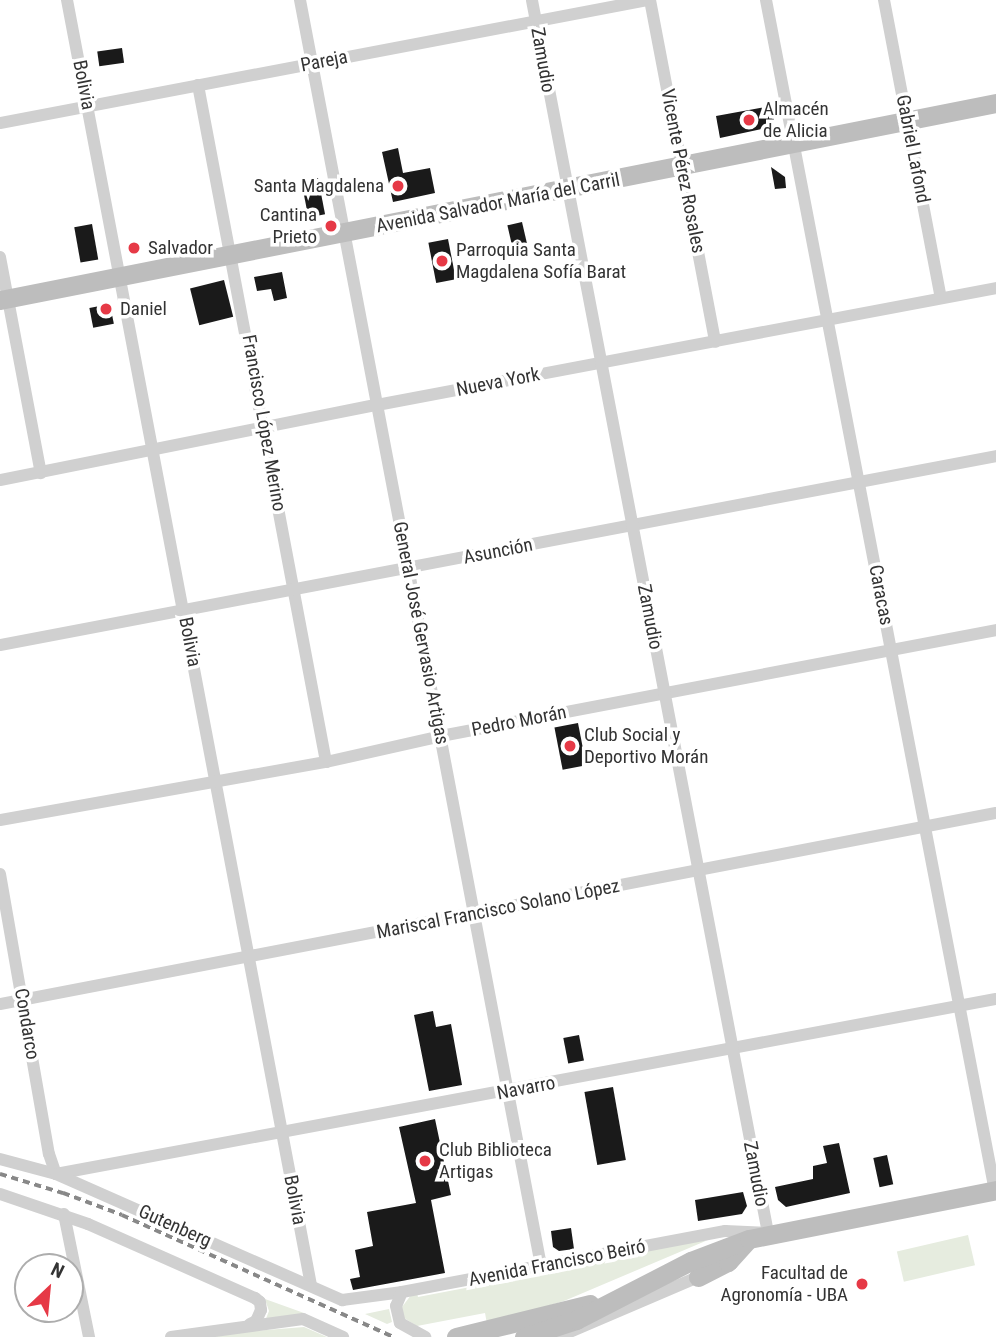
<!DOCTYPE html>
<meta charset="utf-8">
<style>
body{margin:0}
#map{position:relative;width:996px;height:1337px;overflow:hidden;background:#fff;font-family:"Roboto Condensed",sans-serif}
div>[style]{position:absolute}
.green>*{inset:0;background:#e6ecdf;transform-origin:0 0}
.building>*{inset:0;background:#1a1a1a;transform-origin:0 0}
.minor>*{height:12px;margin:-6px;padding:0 6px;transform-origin:6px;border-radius:6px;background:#d0d0d0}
.secondary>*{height:19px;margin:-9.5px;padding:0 9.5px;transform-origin:9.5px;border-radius:9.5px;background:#bdbdbd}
.rail>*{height:3.5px;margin-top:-1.75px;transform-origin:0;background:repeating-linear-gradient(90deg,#888 0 7px,transparent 0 12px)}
.dots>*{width:19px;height:19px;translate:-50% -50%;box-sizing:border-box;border:4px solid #fff;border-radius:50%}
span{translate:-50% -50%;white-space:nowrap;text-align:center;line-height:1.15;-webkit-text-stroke:7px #fff;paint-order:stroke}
.street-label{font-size:19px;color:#333}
.poi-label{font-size:19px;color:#333}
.left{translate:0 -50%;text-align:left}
.right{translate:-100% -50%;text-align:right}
.north{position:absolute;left:14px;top:1253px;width:70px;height:70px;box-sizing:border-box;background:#fff;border:2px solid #adadad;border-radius:50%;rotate:26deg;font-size:19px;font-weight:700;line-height:28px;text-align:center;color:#333}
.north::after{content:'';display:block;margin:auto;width:24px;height:32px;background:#e63946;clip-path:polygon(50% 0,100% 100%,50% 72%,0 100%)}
</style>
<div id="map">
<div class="green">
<i style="left:968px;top:1235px;width:31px;height:73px;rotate:77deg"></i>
<i style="clip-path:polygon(708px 1240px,564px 1301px,487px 1324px,485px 1313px,417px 1326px,404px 1318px,402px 1307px,411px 1295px,417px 1293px,418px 1297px,507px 1280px,507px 1276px,576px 1263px,577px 1267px,636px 1255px,636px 1251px)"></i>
<i style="clip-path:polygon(265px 1299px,304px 1313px,265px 1321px,269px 1311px)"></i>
<i style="clip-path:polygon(389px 1309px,392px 1322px,387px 1324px,365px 1314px)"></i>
<i style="clip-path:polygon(304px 1327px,327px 1337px,193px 1337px,254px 1331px)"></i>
</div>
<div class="building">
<i style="left:122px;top:48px;width:15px;height:25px;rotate:82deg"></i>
<i style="clip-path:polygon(771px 106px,774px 120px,771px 127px,720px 138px,716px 116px)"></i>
<i style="clip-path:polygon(398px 148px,403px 173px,430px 168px,435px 193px,393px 202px,382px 152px)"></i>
<i style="clip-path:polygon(771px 167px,785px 177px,786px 188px,775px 189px)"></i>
<i style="left:318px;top:178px;width:37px;height:17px;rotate:79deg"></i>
<i style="left:522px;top:222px;width:26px;height:15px;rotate:77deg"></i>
<i style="left:92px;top:224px;width:36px;height:18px;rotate:80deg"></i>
<i style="left:448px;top:239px;width:41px;height:20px;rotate:79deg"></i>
<i style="clip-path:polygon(282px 272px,287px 298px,274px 301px,271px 289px,257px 291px,254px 277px)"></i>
<i style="left:224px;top:280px;width:38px;height:35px;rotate:76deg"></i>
<i style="left:110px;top:304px;width:20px;height:21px;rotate:79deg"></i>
<i style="left:578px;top:723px;width:43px;height:24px;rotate:79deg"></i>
<i style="clip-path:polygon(433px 1011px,436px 1027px,451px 1024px,462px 1085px,429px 1091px,414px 1015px)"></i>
<i style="left:579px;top:1035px;width:26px;height:16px;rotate:79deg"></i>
<i style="left:613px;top:1087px;width:74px;height:29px;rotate:80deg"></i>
<i style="clip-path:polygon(435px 1119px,451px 1195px,431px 1200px,445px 1273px,353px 1290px,350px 1279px,360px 1277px,355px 1250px,373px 1246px,367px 1212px,416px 1203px,399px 1127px)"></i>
<i style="clip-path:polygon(839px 1143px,850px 1193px,786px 1207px,778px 1200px,775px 1187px,813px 1179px,813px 1166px,827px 1163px,823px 1146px)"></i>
<i style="left:887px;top:1155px;width:30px;height:14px;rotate:78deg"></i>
<i style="clip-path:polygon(743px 1192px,747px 1206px,742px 1214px,698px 1221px,695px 1200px)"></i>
<i style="clip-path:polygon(571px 1228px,574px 1249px,559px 1251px,553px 1247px,551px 1231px)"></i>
</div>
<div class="minor">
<i style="left:67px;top:0;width:1308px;rotate:79.25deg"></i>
<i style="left:300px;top:0;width:1289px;rotate:79.22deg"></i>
<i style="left:650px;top:0;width:348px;rotate:79.2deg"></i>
<i style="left:766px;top:0;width:1213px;rotate:79.12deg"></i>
<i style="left:884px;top:0;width:303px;rotate:79.2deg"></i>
<i style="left:198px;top:85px;width:689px;rotate:79.29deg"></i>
<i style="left:0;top:123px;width:660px;rotate:-10.75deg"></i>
<i style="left:0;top:257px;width:220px;rotate:79.3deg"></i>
<i style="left:0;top:480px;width:384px;rotate:-11.3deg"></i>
<i style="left:377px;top:405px;width:630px;rotate:-10.7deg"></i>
<i style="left:0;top:645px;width:1014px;rotate:-10.74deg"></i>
<i style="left:0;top:820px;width:331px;rotate:-10.1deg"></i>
<i style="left:326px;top:762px;width:118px;rotate:-12.7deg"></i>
<i style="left:441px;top:736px;width:565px;rotate:-10.81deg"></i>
<i style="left:0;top:874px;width:284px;rotate:80.1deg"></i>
<i style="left:49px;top:1154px;width:21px;rotate:71deg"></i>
<i style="left:56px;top:1174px;width:956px;rotate:-10.55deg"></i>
<i style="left:0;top:1004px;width:1014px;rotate:-10.86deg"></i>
<i style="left:0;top:1159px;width:58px;rotate:15deg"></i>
<i style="left:56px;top:1174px;width:313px;rotate:23.8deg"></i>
<i style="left:342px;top:1300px;width:61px;rotate:-7.6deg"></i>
<i style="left:402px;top:1292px;width:329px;rotate:-10.7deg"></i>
<i style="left:725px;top:1231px;width:43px;rotate:2.7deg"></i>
<i style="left:768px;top:1233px;width:1255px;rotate:-100.84deg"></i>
<i style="left:0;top:1194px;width:93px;rotate:18.8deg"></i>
<i style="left:88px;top:1224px;width:183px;rotate:23.9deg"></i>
<i style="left:255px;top:1298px;width:6px;rotate:39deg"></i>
<i style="left:260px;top:1302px;width:8px;rotate:83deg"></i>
<i style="left:261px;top:1310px;width:12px;rotate:114deg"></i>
<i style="left:256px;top:1321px;width:7px;rotate:153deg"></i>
<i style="left:64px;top:1214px;width:126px;rotate:78.5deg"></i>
<i style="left:402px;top:1292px;width:15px;rotate:113deg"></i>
<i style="left:396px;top:1306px;width:17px;rotate:77deg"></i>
<i style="left:400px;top:1323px;width:29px;rotate:29deg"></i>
<i style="left:171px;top:1337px;width:133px;rotate:-7.8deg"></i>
<i style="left:303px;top:1319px;width:44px;rotate:24.2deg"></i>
<i style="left:558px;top:1337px;width:152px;rotate:-23.2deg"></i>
</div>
<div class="secondary">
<i style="left:0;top:300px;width:1015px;rotate:-11.19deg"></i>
<i style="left:698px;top:1277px;width:34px;rotate:-27deg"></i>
<i style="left:728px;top:1262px;width:30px;rotate:-48deg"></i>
<i style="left:456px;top:1337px;width:138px;rotate:-13.8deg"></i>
<i style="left:524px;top:1337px;width:55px;rotate:-18.1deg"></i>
<i style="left:576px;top:1320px;width:129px;rotate:-27.2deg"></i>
<i style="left:691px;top:1261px;width:62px;rotate:-20.8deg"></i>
<i style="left:749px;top:1239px;width:252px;rotate:-11.2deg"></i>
</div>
<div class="rail">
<i style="left:0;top:1174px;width:66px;rotate:16.8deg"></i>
<i style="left:63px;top:1193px;width:63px;rotate:20.4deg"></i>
<i style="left:122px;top:1215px;width:298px;rotate:24.2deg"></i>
</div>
<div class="dots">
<i style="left:749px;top:120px;background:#e63946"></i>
<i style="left:398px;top:186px;background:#e63946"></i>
<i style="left:331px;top:226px;background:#e63946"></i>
<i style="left:134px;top:248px;background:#e63946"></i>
<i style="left:442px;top:261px;background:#e63946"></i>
<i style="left:106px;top:309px;background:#e63946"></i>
<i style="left:570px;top:746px;background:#e63946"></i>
<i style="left:425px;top:1161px;background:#e63946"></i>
<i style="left:862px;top:1284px;background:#e63946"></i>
</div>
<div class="street-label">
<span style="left:543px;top:60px;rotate:80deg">Zamudio</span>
<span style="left:324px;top:61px;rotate:-11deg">Pareja</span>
<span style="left:84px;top:85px;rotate:79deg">Bolivia</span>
<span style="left:913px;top:149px;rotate:79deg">Gabriel Lafond</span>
<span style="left:683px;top:171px;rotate:79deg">Vicente Pérez Rosales</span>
<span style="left:498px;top:203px;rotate:-11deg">Avenida Salvador María del Carril</span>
<span style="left:498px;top:382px;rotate:-11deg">Nueva York</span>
<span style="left:264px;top:423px;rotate:80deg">Francisco López Merino</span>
<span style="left:498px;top:551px;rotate:-11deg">Asunción</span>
<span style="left:881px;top:595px;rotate:79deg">Caracas</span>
<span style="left:650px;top:617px;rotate:79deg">Zamudio</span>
<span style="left:421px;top:633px;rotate:79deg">General José Gervasio Artigas</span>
<span style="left:190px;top:642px;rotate:79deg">Bolivia</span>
<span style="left:519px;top:721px;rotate:-11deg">Pedro Morán</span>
<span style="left:498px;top:909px;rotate:-11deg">Mariscal Francisco Solano López</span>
<span style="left:27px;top:1024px;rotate:80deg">Condarco</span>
<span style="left:526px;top:1088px;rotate:-11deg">Navarro</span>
<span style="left:756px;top:1174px;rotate:79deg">Zamudio</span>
<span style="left:295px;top:1200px;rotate:79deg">Bolivia</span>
<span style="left:175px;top:1226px;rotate:24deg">Gutenberg</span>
<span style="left:557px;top:1263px;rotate:-11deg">Avenida Francisco Beiró</span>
</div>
<div class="poi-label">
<span class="left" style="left:763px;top:120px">Almacén<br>de Alicia</span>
<span class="right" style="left:384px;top:186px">Santa Magdalena</span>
<span class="right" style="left:317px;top:226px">Cantina<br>Prieto</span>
<span class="left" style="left:148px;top:248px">Salvador</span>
<span class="left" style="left:456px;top:261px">Parroquia Santa<br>Magdalena Sofía Barat</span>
<span class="left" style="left:120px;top:309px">Daniel</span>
<span class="left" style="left:584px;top:746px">Club Social y<br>Deportivo Morán</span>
<span class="left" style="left:439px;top:1161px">Club Biblioteca<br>Artigas</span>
<span class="right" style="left:848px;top:1284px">Facultad de<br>Agronomía - UBA</span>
</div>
<div class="north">N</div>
</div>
